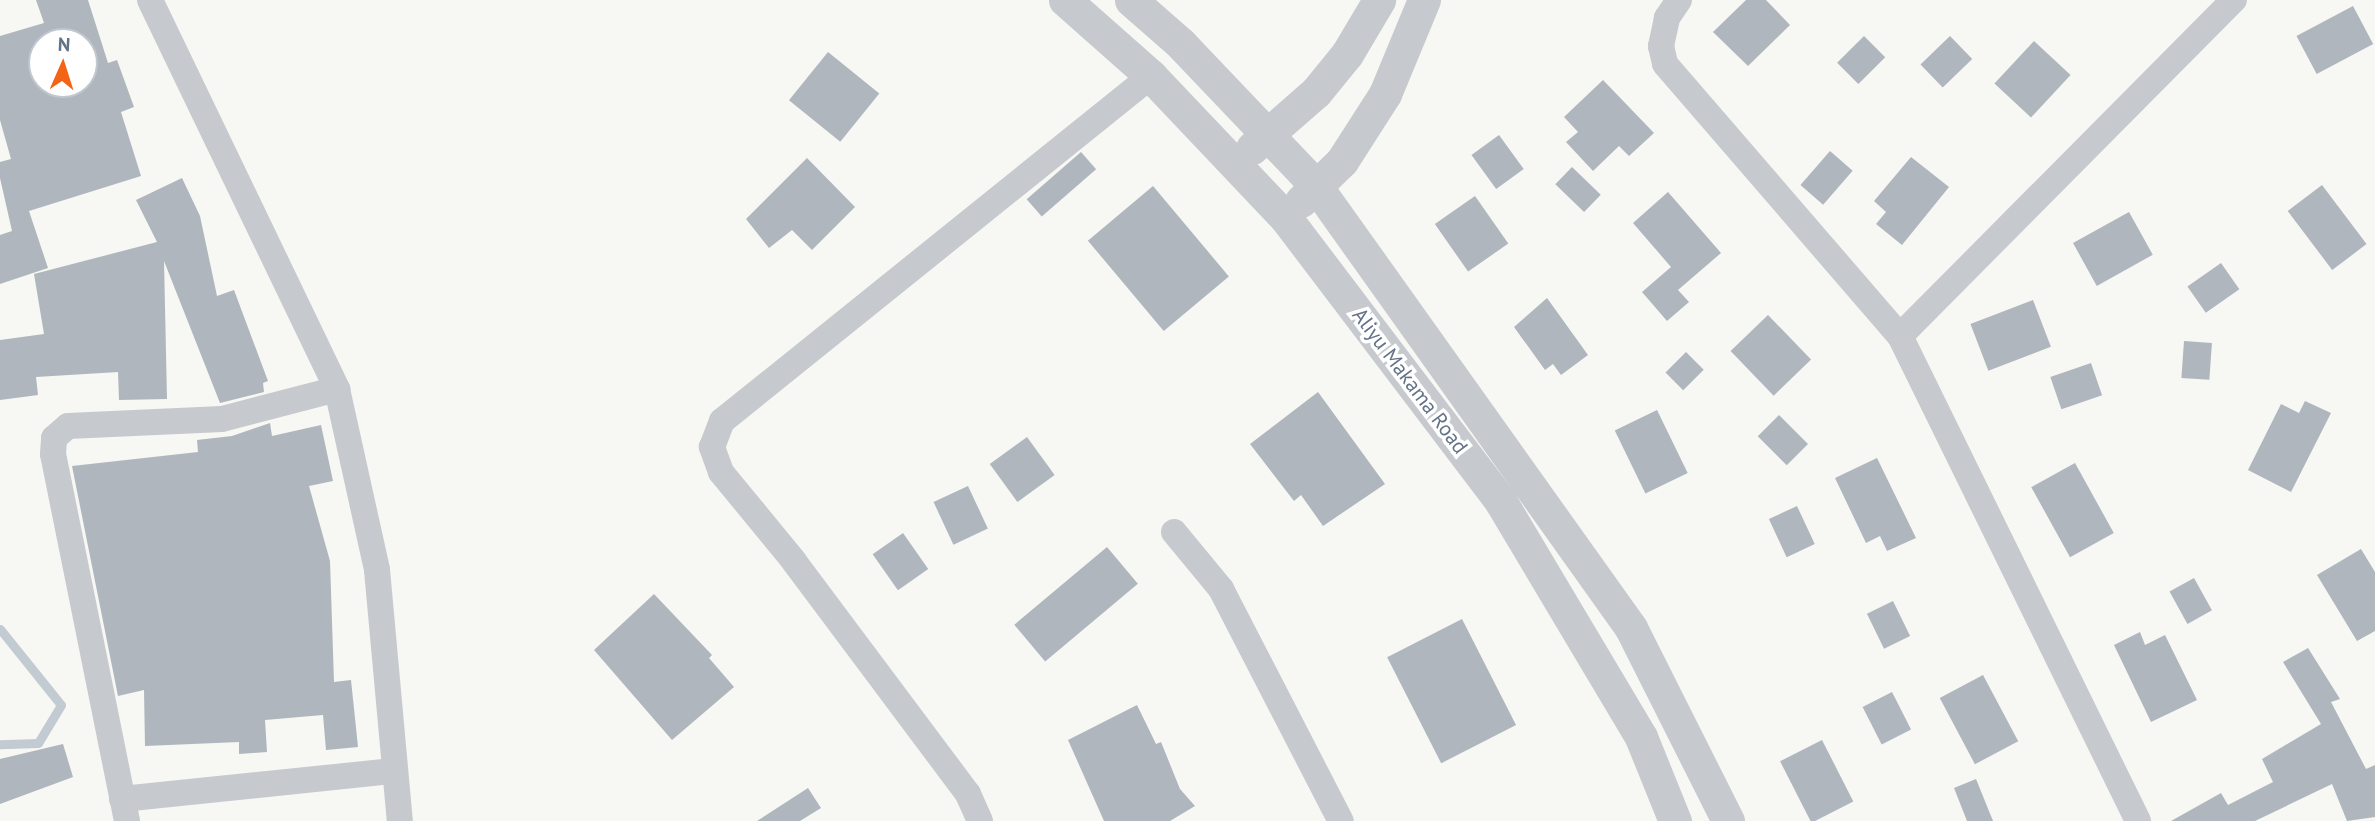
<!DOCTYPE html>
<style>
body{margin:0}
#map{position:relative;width:2375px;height:821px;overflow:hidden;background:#f7f7f3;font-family:"PT Sans",sans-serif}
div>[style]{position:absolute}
.stream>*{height:9px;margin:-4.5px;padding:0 4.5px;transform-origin:4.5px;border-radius:4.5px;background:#c2cbd2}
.building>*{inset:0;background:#afb6bd;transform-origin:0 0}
.minor>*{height:26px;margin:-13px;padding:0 13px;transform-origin:13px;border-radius:13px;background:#c6c9cd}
.tertiary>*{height:33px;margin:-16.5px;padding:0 16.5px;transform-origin:16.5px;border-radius:16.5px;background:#c6c9cd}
span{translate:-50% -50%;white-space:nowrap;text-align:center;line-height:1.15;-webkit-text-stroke:7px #fff;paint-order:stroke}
.street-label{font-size:21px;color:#637387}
.north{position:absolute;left:28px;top:28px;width:70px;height:70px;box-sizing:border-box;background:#fff;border:2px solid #c1c7cf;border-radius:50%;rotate:3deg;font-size:19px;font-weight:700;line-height:28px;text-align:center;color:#637387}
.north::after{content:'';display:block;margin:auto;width:24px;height:32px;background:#f46416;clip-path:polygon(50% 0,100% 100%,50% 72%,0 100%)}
</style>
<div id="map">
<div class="stream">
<i style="left:0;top:629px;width:97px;rotate:51.2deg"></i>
<i style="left:61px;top:705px;width:44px;rotate:121.2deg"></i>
<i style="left:38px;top:743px;width:38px;rotate:178deg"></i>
</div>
<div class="building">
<i style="clip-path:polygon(evenodd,36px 0,88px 0,108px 63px,117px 60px,134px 107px,121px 112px,141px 176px,29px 211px,48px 268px,0 284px,0 235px,12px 231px,0 178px,0 162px,11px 159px,0 120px,0 36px,44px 23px,36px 0,42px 42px,84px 42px,84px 84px,42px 84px,42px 42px)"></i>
<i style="clip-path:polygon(1746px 0,1766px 0,1790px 25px,1748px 66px,1713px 32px)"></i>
<i style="left:2353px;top:6px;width:43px;height:64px;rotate:62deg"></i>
<i style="left:1864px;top:36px;width:30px;height:38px;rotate:45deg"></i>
<i style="left:1950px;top:36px;width:32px;height:41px;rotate:46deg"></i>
<i style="left:2034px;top:41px;width:50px;height:58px;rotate:43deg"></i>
<i style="left:828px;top:52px;width:66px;height:62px;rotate:39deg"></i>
<i style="clip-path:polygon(1603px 80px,1654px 133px,1629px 156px,1619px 146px,1593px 171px,1566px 142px,1578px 132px,1564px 117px)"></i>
<i style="left:1499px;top:135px;width:42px;height:34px;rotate:54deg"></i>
<i style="left:1830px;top:151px;width:30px;height:45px;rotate:41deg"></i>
<i style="left:1081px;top:152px;width:23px;height:72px;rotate:49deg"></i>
<i style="clip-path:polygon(1911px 157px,1949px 187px,1902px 245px,1876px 224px,1886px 212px,1874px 201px)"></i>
<i style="clip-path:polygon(807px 158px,855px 207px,812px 250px,792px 230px,769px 248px,746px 219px)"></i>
<i style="left:1572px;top:167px;width:40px;height:24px;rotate:44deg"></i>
<i style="clip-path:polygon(182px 178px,200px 216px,217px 296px,234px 290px,268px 381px,263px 383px,264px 392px,220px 403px,164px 261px,167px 399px,119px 400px,118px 372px,36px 377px,38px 395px,0 400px,0 340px,44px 334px,34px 274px,157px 242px,136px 200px)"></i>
<i style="left:2322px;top:185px;width:74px;height:43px;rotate:53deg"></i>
<i style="left:1153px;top:186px;width:118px;height:85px;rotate:50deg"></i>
<i style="clip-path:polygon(1668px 192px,1721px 253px,1678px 290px,1689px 302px,1667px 321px,1642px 292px,1671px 267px,1633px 223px)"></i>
<i style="left:1475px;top:196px;width:58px;height:49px;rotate:55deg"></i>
<i style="left:2129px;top:212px;width:49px;height:64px;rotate:61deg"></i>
<i style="left:2221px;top:263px;width:32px;height:41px;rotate:55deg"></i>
<i style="clip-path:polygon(1547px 298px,1588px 355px,1561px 375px,1553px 364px,1545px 370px,1514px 327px)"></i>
<i style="left:2033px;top:300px;width:50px;height:67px;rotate:69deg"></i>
<i style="left:1768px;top:315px;width:62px;height:52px;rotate:46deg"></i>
<i style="left:2184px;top:341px;width:28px;height:37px;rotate:4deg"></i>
<i style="left:1686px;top:352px;width:25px;height:29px;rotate:45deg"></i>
<i style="left:2091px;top:363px;width:34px;height:43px;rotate:71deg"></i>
<i style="clip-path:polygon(1318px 392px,1385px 484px,1323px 526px,1301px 495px,1294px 501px,1250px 444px)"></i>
<i style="clip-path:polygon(2305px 401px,2331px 413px,2291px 492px,2248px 470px,2281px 404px,2299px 413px)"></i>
<i style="left:1657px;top:410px;width:70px;height:47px;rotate:64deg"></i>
<i style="left:1779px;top:415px;width:41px;height:30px;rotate:45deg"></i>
<i style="clip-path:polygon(270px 423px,272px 436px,321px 425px,333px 481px,309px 486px,330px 561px,334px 682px,351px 680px,358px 747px,326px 750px,323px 715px,265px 720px,267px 752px,239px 754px,239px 742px,145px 746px,144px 690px,118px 696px,72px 466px,198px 452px,197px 440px,232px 436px)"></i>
<i style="left:1027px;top:437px;width:47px;height:46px;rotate:54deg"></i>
<i style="clip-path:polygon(1877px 458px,1916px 538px,1887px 551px,1880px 536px,1866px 543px,1835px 478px)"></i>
<i style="left:2075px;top:463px;width:80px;height:50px;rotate:61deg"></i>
<i style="left:968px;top:486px;width:47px;height:38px;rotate:65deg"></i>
<i style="left:1797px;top:506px;width:42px;height:31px;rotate:65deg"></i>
<i style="left:903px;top:533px;width:44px;height:37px;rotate:55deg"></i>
<i style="left:1107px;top:547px;width:48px;height:121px;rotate:50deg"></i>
<i style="clip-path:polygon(2361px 549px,2375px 572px,2375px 631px,2357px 641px,2317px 575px)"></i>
<i style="left:2194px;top:578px;width:37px;height:28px;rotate:61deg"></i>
<i style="clip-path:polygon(654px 594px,712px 655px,709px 658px,734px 687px,672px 740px,594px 650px)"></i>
<i style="left:1893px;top:601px;width:39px;height:29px;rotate:64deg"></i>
<i style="left:1462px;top:619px;width:119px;height:84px;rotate:63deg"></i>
<i style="clip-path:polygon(2140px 632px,2145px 645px,2165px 635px,2197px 700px,2151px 722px,2114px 645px)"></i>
<i style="clip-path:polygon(2308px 648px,2340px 699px,2331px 702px,2366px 769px,2375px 765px,2375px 817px,2347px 821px,2332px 784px,2255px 821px,2171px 821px,2221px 793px,2228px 805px,2273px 782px,2262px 759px,2321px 724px,2283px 662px)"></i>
<i style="left:1983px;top:675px;width:75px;height:49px;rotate:62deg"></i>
<i style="left:1892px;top:692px;width:42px;height:33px;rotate:63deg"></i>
<i style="clip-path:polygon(1137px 705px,1156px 744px,1161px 742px,1180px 789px,1195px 806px,1170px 821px,1104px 821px,1068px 740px)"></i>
<i style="left:1822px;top:740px;width:69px;height:47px;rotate:63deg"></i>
<i style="clip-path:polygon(63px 744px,73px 777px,0 804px,0 759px)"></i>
<i style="clip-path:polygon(1976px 779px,1993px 821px,1967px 821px,1954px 788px)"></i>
<i style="clip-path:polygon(808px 788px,821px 808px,800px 821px,757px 821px)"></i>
</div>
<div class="minor">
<i style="left:150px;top:0;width:432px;rotate:64.3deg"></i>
<i style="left:337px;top:389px;width:185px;rotate:77.5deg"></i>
<i style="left:377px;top:570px;width:252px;rotate:84.8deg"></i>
<i style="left:1679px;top:0;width:22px;rotate:124deg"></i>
<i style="left:1667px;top:18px;width:29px;rotate:102deg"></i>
<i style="left:1661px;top:46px;width:18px;rotate:77deg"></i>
<i style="left:1665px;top:64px;width:359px;rotate:49.2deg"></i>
<i style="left:1900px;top:336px;width:540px;rotate:63.86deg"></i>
<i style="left:1900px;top:336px;width:474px;rotate:-45.2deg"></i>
<i style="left:1174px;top:532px;width:74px;rotate:50.5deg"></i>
<i style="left:1221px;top:589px;width:261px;rotate:62.7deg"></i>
<i style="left:122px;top:799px;width:273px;rotate:-5.9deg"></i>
<i style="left:127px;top:821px;width:374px;rotate:-101.4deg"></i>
<i style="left:53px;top:454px;width:16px;rotate:-86deg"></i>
<i style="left:54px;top:438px;width:18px;rotate:-41deg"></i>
<i style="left:68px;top:426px;width:154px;rotate:-2.6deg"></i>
<i style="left:222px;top:419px;width:119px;rotate:-14.6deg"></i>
<i style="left:980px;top:821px;width:30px;rotate:-114deg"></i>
<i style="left:968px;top:794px;width:291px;rotate:-126.8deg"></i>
<i style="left:794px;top:561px;width:115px;rotate:-129.4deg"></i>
<i style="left:721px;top:472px;width:27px;rotate:-110deg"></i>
<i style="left:712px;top:447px;width:28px;rotate:-69deg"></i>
<i style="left:722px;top:421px;width:551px;rotate:-38.81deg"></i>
</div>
<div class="tertiary">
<i style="left:1065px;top:0;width:115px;rotate:41.5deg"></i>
<i style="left:1151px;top:76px;width:195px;rotate:46.5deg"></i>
<i style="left:1285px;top:217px;width:358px;rotate:52.8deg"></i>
<i style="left:1501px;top:502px;width:274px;rotate:59.2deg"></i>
<i style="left:1641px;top:737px;width:91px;rotate:68deg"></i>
<i style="left:1131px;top:0;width:67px;rotate:41.3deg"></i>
<i style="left:1181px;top:44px;width:196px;rotate:46.4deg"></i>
<i style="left:1316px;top:186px;width:543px;rotate:54.52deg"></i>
<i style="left:1631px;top:628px;width:216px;rotate:63.3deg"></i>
<i style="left:1252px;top:148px;width:85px;rotate:-41.2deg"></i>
<i style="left:1316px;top:92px;width:49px;rotate:-50.8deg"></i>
<i style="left:1347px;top:54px;width:63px;rotate:-59.3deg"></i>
<i style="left:1301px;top:201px;width:57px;rotate:-44.3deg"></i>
<i style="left:1342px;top:161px;width:80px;rotate:-57.3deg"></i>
<i style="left:1385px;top:94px;width:102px;rotate:-67.5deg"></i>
</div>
<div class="street-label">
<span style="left:1410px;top:381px;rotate:53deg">Aliyu Makama Road</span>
</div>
<div class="north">N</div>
</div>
